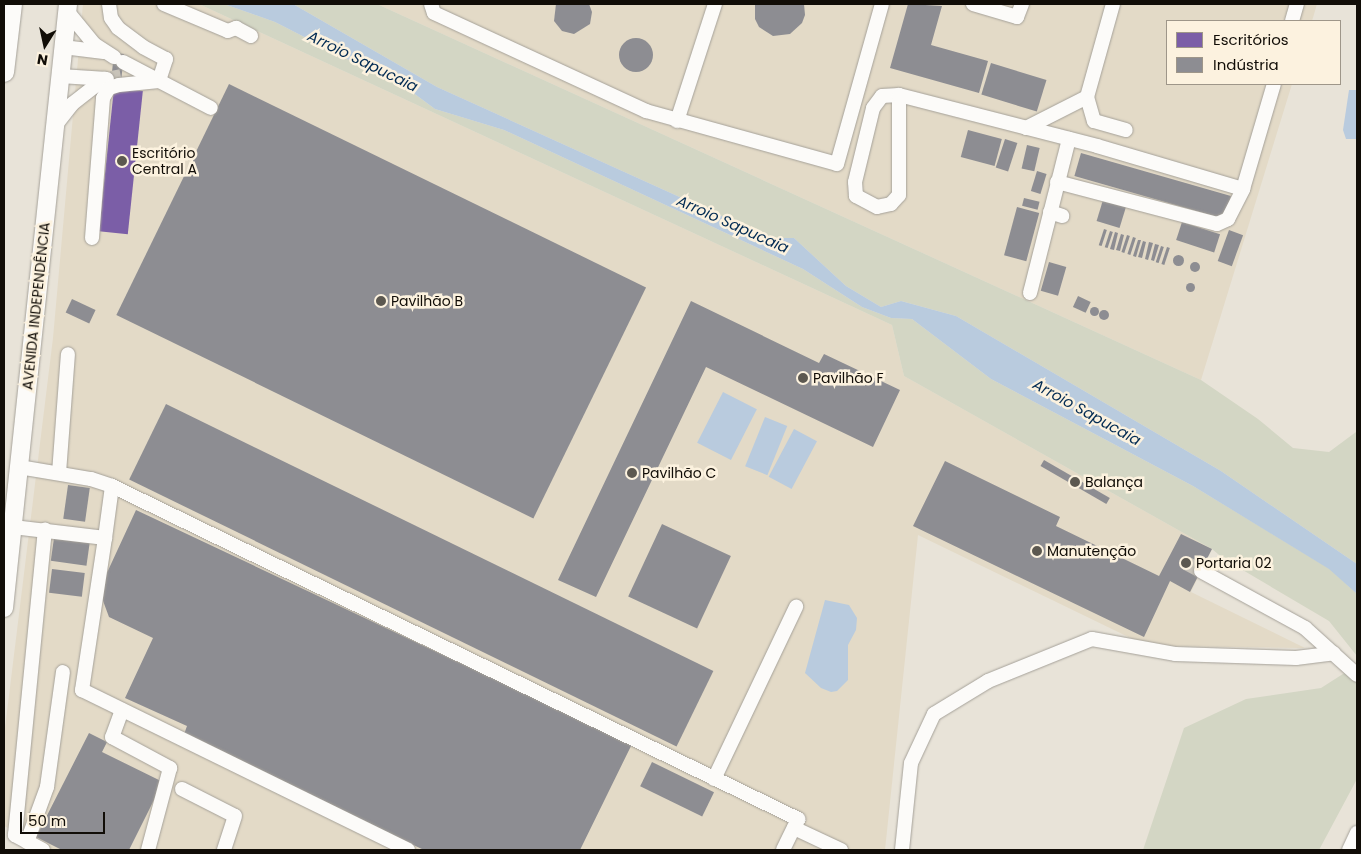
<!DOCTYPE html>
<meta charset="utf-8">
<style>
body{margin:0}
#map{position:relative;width:1361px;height:854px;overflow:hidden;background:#e8e3d8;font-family:Poppins,sans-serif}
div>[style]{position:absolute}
.built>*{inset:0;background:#e3dac7}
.green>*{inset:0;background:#d3d6c4}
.water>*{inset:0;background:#b9cbde;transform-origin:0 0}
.offices>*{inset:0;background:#7b5ea7;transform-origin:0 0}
.industry>*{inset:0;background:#8d8d92;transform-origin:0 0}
.round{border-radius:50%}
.minor-tunnel>*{height:14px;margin-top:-7px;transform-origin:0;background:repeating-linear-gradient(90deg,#c8c3b9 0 14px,transparent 0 21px)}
.roads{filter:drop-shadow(0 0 1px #a5a199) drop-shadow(0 0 1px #a5a199)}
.minor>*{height:14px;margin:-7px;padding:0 7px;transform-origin:7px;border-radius:7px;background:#fcfbf9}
.major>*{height:18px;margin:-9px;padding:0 9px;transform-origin:9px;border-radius:9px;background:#fcfbf9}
.highway>*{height:20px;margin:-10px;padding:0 10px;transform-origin:10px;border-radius:10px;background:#fcfbf9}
.dots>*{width:14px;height:14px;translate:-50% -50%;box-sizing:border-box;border:2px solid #fcf2df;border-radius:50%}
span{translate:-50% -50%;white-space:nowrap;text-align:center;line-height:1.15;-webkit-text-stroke:5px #fcf2df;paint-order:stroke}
.poi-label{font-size:14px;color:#110d07}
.left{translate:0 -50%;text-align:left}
.street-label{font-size:14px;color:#110d07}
.water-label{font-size:15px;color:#012a52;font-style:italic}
.frame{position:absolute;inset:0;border:5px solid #110d07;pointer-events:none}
.legend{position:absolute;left:1166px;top:20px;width:175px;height:65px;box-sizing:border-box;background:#fcf2df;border:1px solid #9e9689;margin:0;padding:6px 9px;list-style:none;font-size:15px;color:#110d07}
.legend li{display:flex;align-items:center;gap:10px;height:25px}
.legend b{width:25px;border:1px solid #9e9689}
.north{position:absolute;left:20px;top:20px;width:50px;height:50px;-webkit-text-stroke:4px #fcf2df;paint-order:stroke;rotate:190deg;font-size:14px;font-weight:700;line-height:20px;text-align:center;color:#110d07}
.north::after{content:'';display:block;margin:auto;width:18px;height:22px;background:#110d07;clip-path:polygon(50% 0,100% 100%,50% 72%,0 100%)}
.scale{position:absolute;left:20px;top:812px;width:85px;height:22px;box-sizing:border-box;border:2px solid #110d07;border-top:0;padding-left:6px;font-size:15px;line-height:18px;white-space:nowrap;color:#110d07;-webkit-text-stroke:4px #fcf2df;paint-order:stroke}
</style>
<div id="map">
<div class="built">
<i style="clip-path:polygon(83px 4px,199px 4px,892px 325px,904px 376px,1212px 549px,1191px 592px,1305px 648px,1147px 646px,918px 535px,885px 850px,52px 850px,4px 826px,4px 736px,53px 338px)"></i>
<i style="clip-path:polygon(377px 4px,1317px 4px,1312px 21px,1167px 21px,1167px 84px,1292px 84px,1201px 380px)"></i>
</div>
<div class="green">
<i style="clip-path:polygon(199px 4px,224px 4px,275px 22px,412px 92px,435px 109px,504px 130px,803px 269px,862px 307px,891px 318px,912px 319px,991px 379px,1193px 486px,1330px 569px,1357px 594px,1357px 656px,1329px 621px,1224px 559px,1212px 549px,904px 376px,892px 325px)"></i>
<i style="clip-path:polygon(293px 4px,377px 4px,1201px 380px,1258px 419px,1293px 448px,1329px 452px,1356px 432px,1357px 426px,1357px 564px,1221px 471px,956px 316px,901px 301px,881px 307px,846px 286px,794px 238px,770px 238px,437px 87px)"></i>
<i style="clip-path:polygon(1357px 665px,1357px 779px,1319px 850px,1143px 850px,1184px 728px,1246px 699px,1321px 688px)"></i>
</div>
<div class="water">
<i style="clip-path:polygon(224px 4px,293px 4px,437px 87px,770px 238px,794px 238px,846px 286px,881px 307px,901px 301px,956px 316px,1221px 471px,1357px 564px,1357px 594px,1329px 569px,1193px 486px,991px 379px,912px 319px,891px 318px,862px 307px,803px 269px,504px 130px,435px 109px,412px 92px,275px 22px)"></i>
<i style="clip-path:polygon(1349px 90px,1357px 90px,1357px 139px,1346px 139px,1343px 130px)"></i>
<i style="left:723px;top:392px;width:38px;height:57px;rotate:27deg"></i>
<i style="left:765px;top:417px;width:24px;height:53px;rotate:22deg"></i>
<i style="left:794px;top:429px;width:26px;height:54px;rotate:28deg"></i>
<i style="clip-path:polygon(825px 600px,849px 605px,857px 618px,856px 630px,848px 645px,848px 680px,837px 691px,831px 692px,821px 688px,805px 673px)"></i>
</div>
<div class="offices">
<i style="left:114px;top:88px;width:29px;height:144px;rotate:6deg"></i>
</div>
<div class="industry">
<i style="clip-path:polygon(556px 4px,589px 4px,592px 12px,590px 24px,574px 34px,562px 31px,554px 21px)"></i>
<i style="clip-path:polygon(755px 4px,804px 4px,805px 15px,802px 23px,790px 34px,773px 36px,759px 27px,755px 19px)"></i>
<i style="clip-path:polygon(908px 4px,942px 6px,931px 45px,988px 61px,979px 93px,890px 68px)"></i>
<i class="round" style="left:619px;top:38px;width:34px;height:34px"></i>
<i style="left:114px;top:53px;width:10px;height:28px;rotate:6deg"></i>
<i style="left:991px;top:63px;width:58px;height:33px;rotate:17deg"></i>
<i style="left:229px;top:84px;width:464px;height:257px;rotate:26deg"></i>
<i style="left:968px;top:130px;width:35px;height:28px;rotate:15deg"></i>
<i style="left:1005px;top:139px;width:13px;height:30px;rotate:18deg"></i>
<i style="left:1027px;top:145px;width:13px;height:24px;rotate:13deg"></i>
<i style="left:1081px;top:153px;width:156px;height:24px;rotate:16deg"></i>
<i style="left:1037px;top:171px;width:10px;height:21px;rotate:17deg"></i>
<i style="left:1024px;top:198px;width:16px;height:8px;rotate:14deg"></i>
<i style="left:1103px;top:200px;width:24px;height:22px;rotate:17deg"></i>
<i style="left:1017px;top:207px;width:23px;height:50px;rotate:15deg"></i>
<i style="left:1182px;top:222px;width:40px;height:19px;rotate:18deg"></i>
<i style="left:1104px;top:229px;width:3px;height:17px;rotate:18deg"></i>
<i style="left:1229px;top:230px;width:15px;height:33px;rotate:20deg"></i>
<i style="left:1110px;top:231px;width:3px;height:17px;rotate:18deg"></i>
<i style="clip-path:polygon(1115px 232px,1118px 233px,1114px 250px,1110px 249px)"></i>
<i style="clip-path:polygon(1121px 234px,1124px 235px,1120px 251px,1116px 250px)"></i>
<i style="left:1127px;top:235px;width:3px;height:18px;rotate:18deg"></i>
<i style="left:1133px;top:237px;width:3px;height:18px;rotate:18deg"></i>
<i style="clip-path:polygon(1138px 240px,1141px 240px,1136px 257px,1133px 256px)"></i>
<i style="clip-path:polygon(1143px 241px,1146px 242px,1142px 258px,1138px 257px)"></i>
<i style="clip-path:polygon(1149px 242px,1153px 243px,1148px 260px,1145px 259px)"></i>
<i style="clip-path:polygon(1155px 244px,1159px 245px,1154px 261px,1151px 260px)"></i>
<i style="left:1161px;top:246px;width:3px;height:17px;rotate:18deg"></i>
<i style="left:1167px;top:247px;width:3px;height:18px;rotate:18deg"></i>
<i class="round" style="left:1172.5px;top:254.5px;width:11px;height:11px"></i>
<i class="round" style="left:1190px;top:262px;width:10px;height:10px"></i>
<i style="left:1049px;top:262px;width:18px;height:30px;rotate:16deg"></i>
<i class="round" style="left:1185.5px;top:282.5px;width:9px;height:9px"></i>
<i style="left:1078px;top:296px;width:14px;height:12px;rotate:25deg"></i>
<i style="left:72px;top:299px;width:26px;height:15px;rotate:25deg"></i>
<i style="clip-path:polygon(691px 301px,819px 363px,824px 354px,900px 390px,873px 447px,706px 367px,596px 597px,558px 580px)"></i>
<i class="round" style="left:1089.5px;top:306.5px;width:9px;height:9px"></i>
<i class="round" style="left:1099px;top:310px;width:10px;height:10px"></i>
<i style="left:166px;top:404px;width:609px;height:84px;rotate:26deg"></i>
<i style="left:1044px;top:460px;width:76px;height:7px;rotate:30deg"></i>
<i style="clip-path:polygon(945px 461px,1060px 517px,1056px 526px,1159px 576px,1181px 534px,1212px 549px,1190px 592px,1170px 581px,1144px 637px,913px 526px)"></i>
<i style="left:68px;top:485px;width:22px;height:34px;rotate:8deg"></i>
<i style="clip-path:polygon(136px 510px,632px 744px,580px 850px,424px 850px,183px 737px,187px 726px,125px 698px,153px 638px,109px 617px,99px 590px)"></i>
<i style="left:662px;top:524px;width:76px;height:80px;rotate:25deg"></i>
<i style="left:54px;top:538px;width:36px;height:23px;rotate:8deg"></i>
<i style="left:52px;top:569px;width:33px;height:24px;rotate:7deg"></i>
<i style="clip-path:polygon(89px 733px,107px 742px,102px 752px,163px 782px,129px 850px,62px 850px,36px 837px)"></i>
<i style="left:652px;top:762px;width:69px;height:27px;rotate:26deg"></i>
</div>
<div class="minor-tunnel">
<i style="left:111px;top:78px;width:10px;rotate:-11deg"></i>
<i style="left:1186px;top:563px;width:17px;rotate:28deg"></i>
</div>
<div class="roads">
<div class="minor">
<i style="left:109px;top:4px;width:14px;rotate:82deg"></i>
<i style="left:111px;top:18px;width:12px;rotate:55deg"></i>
<i style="left:118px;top:28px;width:31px;rotate:37deg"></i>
<i style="left:143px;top:47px;width:26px;rotate:28deg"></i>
<i style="left:166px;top:59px;width:23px;rotate:108deg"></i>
<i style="left:164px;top:4px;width:69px;rotate:22.9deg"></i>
<i style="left:228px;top:31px;width:9px;rotate:-21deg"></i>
<i style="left:236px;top:28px;width:17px;rotate:28deg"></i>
<i style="left:431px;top:4px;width:9px;rotate:72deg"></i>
<i style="left:434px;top:13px;width:234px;rotate:24.8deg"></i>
<i style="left:646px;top:111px;width:198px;rotate:15.5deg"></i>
<i style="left:837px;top:164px;width:166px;rotate:-74.3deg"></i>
<i style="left:973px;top:4px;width:46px;rotate:16.5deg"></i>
<i style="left:1017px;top:17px;width:14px;rotate:-69deg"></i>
<i style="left:1113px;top:4px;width:97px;rotate:105.6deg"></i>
<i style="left:1087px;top:97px;width:25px;rotate:74deg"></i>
<i style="left:1094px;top:121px;width:33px;rotate:16deg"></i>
<i style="left:67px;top:11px;width:43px;rotate:50.7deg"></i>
<i style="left:94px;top:44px;width:24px;rotate:33deg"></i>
<i style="left:1292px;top:21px;width:18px;rotate:-74deg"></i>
<i style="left:63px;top:47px;width:41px;rotate:7deg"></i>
<i style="left:123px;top:62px;width:99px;rotate:27.6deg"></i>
<i style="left:60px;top:76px;width:47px;rotate:3.7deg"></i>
<i style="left:899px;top:95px;width:100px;rotate:90deg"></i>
<i style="left:899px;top:195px;width:12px;rotate:132deg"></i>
<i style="left:891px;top:204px;width:14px;rotate:168deg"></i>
<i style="left:877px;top:207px;width:24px;rotate:-152deg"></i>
<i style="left:856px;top:196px;width:14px;rotate:-94deg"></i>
<i style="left:855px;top:182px;width:76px;rotate:-76.3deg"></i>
<i style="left:873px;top:108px;width:15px;rotate:-53deg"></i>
<i style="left:882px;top:96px;width:17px;rotate:-3deg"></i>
<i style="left:899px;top:95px;width:204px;rotate:14.4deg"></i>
<i style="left:1097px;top:146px;width:152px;rotate:16.4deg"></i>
<i style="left:1243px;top:189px;width:109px;rotate:-73.6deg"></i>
<i style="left:677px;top:121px;width:123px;rotate:-72deg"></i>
<i style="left:55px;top:126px;width:28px;rotate:-52deg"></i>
<i style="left:72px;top:104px;width:41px;rotate:-38deg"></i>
<i style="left:1026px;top:128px;width:68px;rotate:-26.9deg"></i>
<i style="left:1057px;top:182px;width:165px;rotate:14.7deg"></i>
<i style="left:1217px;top:224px;width:12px;rotate:-24deg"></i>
<i style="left:1228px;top:219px;width:34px;rotate:-63deg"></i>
<i style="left:1050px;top:212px;width:13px;rotate:18deg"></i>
<i style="left:92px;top:238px;width:140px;rotate:-85.5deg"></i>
<i style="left:103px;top:98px;width:12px;rotate:-59deg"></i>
<i style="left:109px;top:88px;width:10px;rotate:-17deg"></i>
<i style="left:119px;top:85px;width:40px;rotate:-5.7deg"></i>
<i style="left:1030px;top:293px;width:159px;rotate:-75.8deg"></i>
<i style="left:19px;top:467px;width:73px;rotate:9.5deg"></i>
<i style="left:91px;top:479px;width:22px;rotate:18deg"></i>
<i style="left:112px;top:486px;width:763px;rotate:25.89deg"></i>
<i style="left:798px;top:819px;width:34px;rotate:116deg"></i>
<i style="left:59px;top:473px;width:119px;rotate:-85.7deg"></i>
<i style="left:13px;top:527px;width:93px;rotate:6.8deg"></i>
<i style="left:105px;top:538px;width:154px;rotate:98.6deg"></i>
<i style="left:82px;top:690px;width:363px;rotate:26.1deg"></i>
<i style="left:105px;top:538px;width:52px;rotate:-82.3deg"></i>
<i style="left:1201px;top:571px;width:119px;rotate:28.7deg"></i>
<i style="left:1305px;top:628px;width:70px;rotate:42.1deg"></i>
<i style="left:122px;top:710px;width:29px;rotate:110deg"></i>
<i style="left:112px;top:737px;width:66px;rotate:28.1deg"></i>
<i style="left:170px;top:768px;width:85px;rotate:105deg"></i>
<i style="left:714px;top:779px;width:191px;rotate:-64.5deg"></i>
<i style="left:182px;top:789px;width:59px;rotate:27deg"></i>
<i style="left:235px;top:816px;width:36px;rotate:108deg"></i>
<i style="left:794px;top:828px;width:52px;rotate:25.1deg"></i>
<i style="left:27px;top:842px;width:59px;rotate:-70deg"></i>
<i style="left:47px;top:787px;width:116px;rotate:-82.1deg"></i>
<i style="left:43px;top:850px;width:32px;rotate:-152deg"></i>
<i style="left:15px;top:835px;width:307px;rotate:-84.4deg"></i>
<i style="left:902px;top:850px;width:87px;rotate:-84.1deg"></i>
<i style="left:911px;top:763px;width:54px;rotate:-64.9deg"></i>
<i style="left:934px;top:714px;width:63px;rotate:-31.4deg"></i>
<i style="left:988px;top:681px;width:112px;rotate:-22deg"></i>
<i style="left:1092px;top:639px;width:84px;rotate:10.2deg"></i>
<i style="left:1175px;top:654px;width:121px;rotate:1.9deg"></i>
<i style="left:1296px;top:658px;width:38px;rotate:-7deg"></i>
<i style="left:1349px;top:850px;width:19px;rotate:-65deg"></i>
</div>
<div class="major">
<i style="left:4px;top:608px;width:607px;rotate:-83.95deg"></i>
</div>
<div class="highway">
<i style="left:4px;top:72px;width:68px;rotate:-83.3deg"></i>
</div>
</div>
<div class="dots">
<i style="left:122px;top:161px;background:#5c5850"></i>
<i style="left:381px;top:301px;background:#5c5850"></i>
<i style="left:803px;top:378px;background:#5c5850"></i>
<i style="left:632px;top:473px;background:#5c5850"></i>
<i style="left:1075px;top:482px;background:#5c5850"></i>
<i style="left:1037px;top:551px;background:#5c5850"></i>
<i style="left:1186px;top:563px;background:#5c5850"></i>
</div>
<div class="poi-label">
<span class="left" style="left:132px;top:161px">Escritório<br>Central A</span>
<span class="left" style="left:391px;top:301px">Pavilhão B</span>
<span class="left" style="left:813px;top:378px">Pavilhão F</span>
<span class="left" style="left:642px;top:473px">Pavilhão C</span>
<span class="left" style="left:1085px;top:482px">Balança</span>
<span class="left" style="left:1047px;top:551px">Manutenção</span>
<span class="left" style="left:1196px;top:563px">Portaria 02</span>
</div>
<div class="street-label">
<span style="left:36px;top:306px;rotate:-84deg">AVENIDA INDEPENDÊNCIA</span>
</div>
<div class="water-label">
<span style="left:363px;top:61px;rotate:26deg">Arroio Sapucaia</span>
<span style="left:733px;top:224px;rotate:24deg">Arroio Sapucaia</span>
<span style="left:1087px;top:412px;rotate:29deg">Arroio Sapucaia</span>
</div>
<div class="frame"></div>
<ul class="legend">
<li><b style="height:14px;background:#7b5ea7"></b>Escritórios</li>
<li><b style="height:14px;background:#8d8d92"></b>Indústria</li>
</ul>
<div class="north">N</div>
<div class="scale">50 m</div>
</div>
